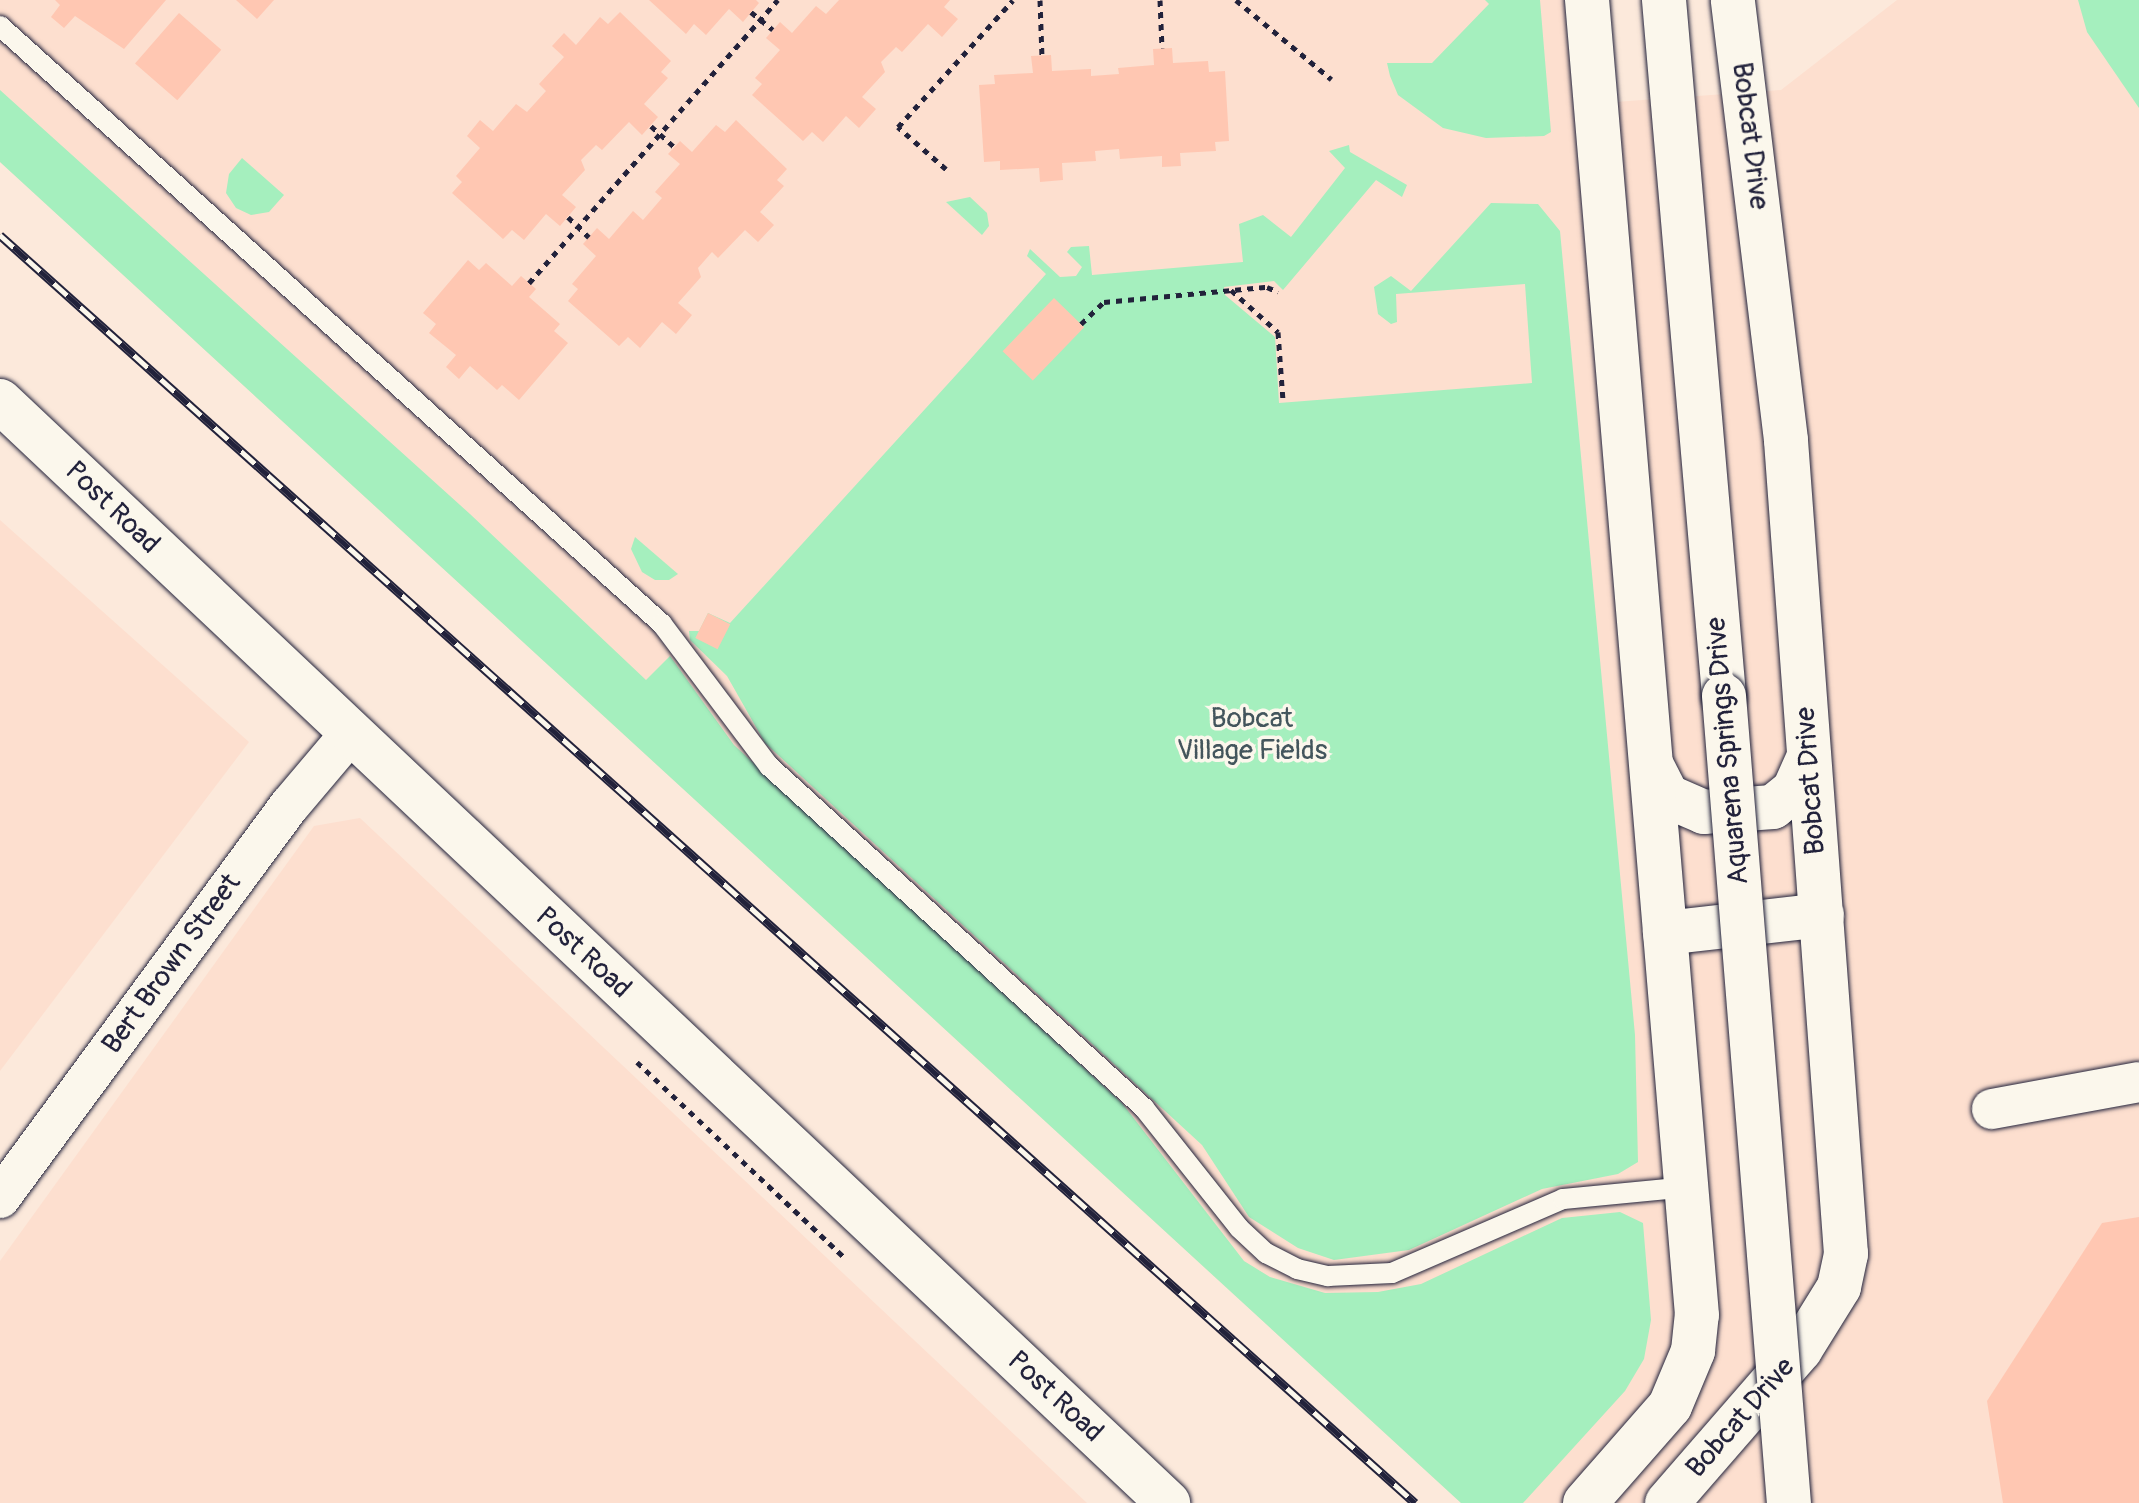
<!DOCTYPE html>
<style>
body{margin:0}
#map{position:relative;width:2139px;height:1503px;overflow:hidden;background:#fce9db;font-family:Pangolin,sans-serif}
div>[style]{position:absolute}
.built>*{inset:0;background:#fddfcf}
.green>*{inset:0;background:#a5efbe}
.building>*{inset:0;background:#ffc7b2;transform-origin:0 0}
.path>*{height:5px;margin-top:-2.5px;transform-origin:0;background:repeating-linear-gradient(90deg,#22223b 0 6px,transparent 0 12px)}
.roads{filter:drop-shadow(0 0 2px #22223b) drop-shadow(0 0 2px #22223b)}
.service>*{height:20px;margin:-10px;padding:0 10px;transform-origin:10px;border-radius:10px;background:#fbf7ec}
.minor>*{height:40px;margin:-20px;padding:0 20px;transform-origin:20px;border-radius:20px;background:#fbf7ec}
.tertiary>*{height:44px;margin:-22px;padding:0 22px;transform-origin:22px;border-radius:22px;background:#fbf7ec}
.secondary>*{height:44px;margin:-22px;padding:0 22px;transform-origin:22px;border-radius:22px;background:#fbf7ec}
.rail>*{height:9px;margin-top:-4.5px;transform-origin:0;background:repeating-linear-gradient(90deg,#fbf7ec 0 18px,#22223b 0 36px);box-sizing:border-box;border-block:2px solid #22223b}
.bridges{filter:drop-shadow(0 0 2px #22223b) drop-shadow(0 0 2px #22223b)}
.secondary-bridge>*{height:44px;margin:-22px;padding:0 22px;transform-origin:22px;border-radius:22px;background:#fbf7ec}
span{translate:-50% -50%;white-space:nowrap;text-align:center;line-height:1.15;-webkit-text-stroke:7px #fbf7ec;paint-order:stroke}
.street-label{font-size:28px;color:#22223b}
.park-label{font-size:28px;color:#43555c}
</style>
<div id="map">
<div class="built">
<i style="clip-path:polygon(0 0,1564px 0,1574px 105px,1781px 90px,1897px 0,2139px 0,2139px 1503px,1461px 1503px,0 162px)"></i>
<i style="clip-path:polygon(0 520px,249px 742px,0 1071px)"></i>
<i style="clip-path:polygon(360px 818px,1087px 1503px,0 1503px,0 1261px,314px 826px)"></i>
</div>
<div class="green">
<i style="clip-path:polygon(1485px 0,1540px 0,1551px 132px,1544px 136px,1486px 138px,1443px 128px,1398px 95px,1390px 76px,1387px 63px,1432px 63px,1489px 4px)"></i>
<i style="clip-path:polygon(2078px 0,2139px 0,2139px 108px,2087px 32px)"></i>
<i style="clip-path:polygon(0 90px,470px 514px,646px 680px,670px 656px,734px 745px,1122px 1103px,1244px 1261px,1270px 1277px,1325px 1293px,1378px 1292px,1421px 1284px,1562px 1218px,1620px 1212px,1643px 1223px,1651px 1320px,1644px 1359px,1625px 1391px,1523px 1503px,1461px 1503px,0 162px)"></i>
<i style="clip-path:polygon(1349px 145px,1350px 152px,1407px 185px,1402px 197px,1376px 180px,1283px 290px,1274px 281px,1224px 287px,1225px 295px,1275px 337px,1279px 403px,1532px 383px,1525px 284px,1396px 294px,1397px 322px,1391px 324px,1378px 314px,1374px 287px,1391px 276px,1411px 291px,1491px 203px,1538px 204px,1560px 231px,1635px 1035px,1638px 1162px,1618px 1174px,1542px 1189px,1409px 1250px,1334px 1260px,1298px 1248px,1249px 1217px,1202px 1145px,765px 743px,727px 676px,690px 640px,689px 631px,699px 631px,708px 613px,730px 623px,967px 363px,1046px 274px,1027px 256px,1030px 249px,1060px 277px,1076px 276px,1082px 267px,1067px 252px,1071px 247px,1089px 246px,1092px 275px,1243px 262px,1239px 224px,1263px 215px,1291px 237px,1345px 168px,1329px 151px)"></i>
<i style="clip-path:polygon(242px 158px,284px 195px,269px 212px,251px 215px,236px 208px,226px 193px,229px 174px)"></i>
<i style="clip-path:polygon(970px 197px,987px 213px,989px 226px,982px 235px,946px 202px)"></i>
<i style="clip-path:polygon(635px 537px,678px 574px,669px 580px,655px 580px,642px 572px,631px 549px)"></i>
</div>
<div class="building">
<i style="clip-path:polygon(55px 0,166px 0,124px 49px,75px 16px,64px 28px,51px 17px,60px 5px)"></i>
<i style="clip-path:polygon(236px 0,274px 0,257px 19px)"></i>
<i style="clip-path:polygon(649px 0,756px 0,759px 3px,743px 22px,729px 9px,706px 35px,694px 24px,686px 34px)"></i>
<i style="clip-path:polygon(839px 0,950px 0,944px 7px,958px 19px,942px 37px,928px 24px,902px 52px,896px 47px,881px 62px,885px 72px,862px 97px,876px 109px,859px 128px,846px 116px,823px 142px,812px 132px,803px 141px,752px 95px,762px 84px,755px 78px,780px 50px,766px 38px,780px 22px,792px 33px,816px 6px,826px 14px)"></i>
<i style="clip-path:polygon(620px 12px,671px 61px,661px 72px,668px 78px,644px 104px,658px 117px,642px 135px,629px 122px,602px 150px,596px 145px,581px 160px,585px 170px,562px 195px,576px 207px,560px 226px,546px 214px,524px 240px,512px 230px,503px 239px,452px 193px,462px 182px,456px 176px,480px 148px,467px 136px,480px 120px,493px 131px,516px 104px,527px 112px,546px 91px,539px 84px,564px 57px,552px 46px,564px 33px,576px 45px,600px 17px,608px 24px)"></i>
<i style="left:179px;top:13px;width:56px;height:67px;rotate:41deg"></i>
<i style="clip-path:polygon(1172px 48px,1173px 63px,1208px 61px,1209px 72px,1225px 71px,1229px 141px,1215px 142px,1216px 151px,1180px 153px,1181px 166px,1162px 167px,1162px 156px,1120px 159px,1119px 149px,1095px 151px,1096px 161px,1062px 163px,1063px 180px,1040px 182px,1039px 168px,1000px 170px,1000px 161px,984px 162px,979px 85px,995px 84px,994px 75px,1033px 73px,1031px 56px,1051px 55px,1052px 71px,1091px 69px,1091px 76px,1119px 74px,1118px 68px,1154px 65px,1153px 49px)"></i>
<i style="clip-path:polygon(736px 120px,787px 169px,777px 180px,784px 186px,760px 212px,774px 225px,758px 242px,745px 230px,718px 258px,712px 252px,698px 268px,701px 277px,678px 303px,692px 315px,676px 334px,662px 322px,640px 348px,628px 337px,619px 346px,568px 301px,578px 289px,572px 284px,596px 256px,583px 244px,597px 228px,609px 239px,633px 211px,643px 220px,662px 198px,655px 192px,680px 164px,668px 154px,680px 141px,692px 152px,716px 125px,725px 132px)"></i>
<i style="clip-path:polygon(468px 260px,479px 270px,486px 263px,512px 286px,521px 276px,536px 289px,529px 297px,560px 324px,554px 331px,568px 343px,519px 400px,502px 385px,497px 390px,470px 366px,459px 379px,446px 367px,456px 355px,429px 333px,436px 324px,423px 313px)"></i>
<i style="left:1054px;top:298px;width:42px;height:74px;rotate:44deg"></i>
<i style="left:708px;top:613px;width:25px;height:28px;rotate:27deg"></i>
<i style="clip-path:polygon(2139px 1217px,2139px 1503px,2003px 1503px,1987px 1401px,2102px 1223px)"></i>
</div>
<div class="path">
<i style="left:1040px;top:0;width:56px;rotate:88deg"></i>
<i style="left:1160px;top:0;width:48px;rotate:87.6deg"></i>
<i style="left:1236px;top:0;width:124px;rotate:39.7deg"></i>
<i style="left:751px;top:12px;width:28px;rotate:39deg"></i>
<i style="left:651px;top:126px;width:31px;rotate:42deg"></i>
<i style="left:946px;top:169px;width:64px;rotate:-138.8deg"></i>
<i style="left:898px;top:127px;width:171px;rotate:-47.8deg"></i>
<i style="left:568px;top:217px;width:29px;rotate:44deg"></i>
<i style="left:529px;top:283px;width:377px;rotate:-48.7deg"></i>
<i style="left:1231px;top:290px;width:63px;rotate:41.8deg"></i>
<i style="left:1278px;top:332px;width:68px;rotate:85.8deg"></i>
<i style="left:1081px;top:324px;width:32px;rotate:-44deg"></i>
<i style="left:1104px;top:302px;width:164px;rotate:-5.3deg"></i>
<i style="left:1267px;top:287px;width:12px;rotate:24deg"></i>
<i style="left:637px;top:1062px;width:283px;rotate:43.3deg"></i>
</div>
<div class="roads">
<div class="service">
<i style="left:0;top:26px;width:892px;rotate:42.09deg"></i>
<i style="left:662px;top:624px;width:178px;rotate:53deg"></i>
<i style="left:769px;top:766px;width:508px;rotate:42.36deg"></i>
<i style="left:1144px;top:1108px;width:153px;rotate:51.6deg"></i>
<i style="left:1239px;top:1228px;width:37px;rotate:43deg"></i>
<i style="left:1266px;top:1253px;width:35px;rotate:27deg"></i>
<i style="left:1297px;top:1269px;width:32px;rotate:13deg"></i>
<i style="left:1328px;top:1276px;width:64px;rotate:-2.7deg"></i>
<i style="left:1392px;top:1273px;width:186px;rotate:-23.4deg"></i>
<i style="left:1563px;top:1199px;width:126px;rotate:-5.5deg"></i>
</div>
<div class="minor">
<i style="left:1992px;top:1109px;width:149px;rotate:-10.4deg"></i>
<i style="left:0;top:1198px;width:488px;rotate:-53.6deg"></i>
<i style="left:290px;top:805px;width:93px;rotate:-49.8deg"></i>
</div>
<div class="tertiary">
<i style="left:0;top:401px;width:1606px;rotate:43.33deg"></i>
<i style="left:1652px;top:766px;width:34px;rotate:63deg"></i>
<i style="left:1667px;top:796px;width:40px;rotate:23.4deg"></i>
<i style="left:1704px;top:812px;width:69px;rotate:-4.1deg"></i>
<i style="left:1773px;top:807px;width:27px;rotate:-39deg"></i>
<i style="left:1794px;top:790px;width:37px;rotate:-66deg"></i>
<i style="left:1665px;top:933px;width:158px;rotate:-6.5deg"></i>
<i style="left:1585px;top:1503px;width:129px;rotate:-48.8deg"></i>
<i style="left:1670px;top:1406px;width:60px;rotate:-67.3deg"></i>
<i style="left:1693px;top:1351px;width:36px;rotate:-84deg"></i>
<i style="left:1697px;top:1315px;width:1320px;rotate:-94.78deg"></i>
<i style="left:1667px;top:1503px;width:203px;rotate:-49deg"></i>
<i style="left:1800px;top:1350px;width:74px;rotate:-58.2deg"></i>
<i style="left:1839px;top:1287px;width:34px;rotate:-78deg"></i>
<i style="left:1846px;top:1254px;width:816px;rotate:-94.22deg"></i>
<i style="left:1786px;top:440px;width:443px;rotate:-96.9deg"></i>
</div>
<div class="secondary">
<i style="left:1664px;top:0;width:699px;rotate:85.07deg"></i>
</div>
</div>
<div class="rail">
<i style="left:0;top:235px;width:1900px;rotate:41.86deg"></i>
</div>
<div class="bridges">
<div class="secondary-bridge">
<i style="left:1724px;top:696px;width:810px;rotate:85.4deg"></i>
</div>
</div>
<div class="street-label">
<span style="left:1750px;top:136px;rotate:83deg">Bobcat Drive</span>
<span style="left:112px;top:508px;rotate:44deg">Post Road</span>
<span style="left:1728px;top:751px;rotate:-95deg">Aquarena Springs Drive</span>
<span style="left:1811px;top:781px;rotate:-94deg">Bobcat Drive</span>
<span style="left:583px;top:953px;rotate:43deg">Post Road</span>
<span style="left:172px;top:964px;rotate:-54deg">Bert Brown Street</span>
<span style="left:1055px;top:1397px;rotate:43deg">Post Road</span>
<span style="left:1741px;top:1418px;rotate:-49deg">Bobcat Drive</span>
</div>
<div class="park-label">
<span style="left:1252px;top:735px">Bobcat<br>Village Fields</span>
</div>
</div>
